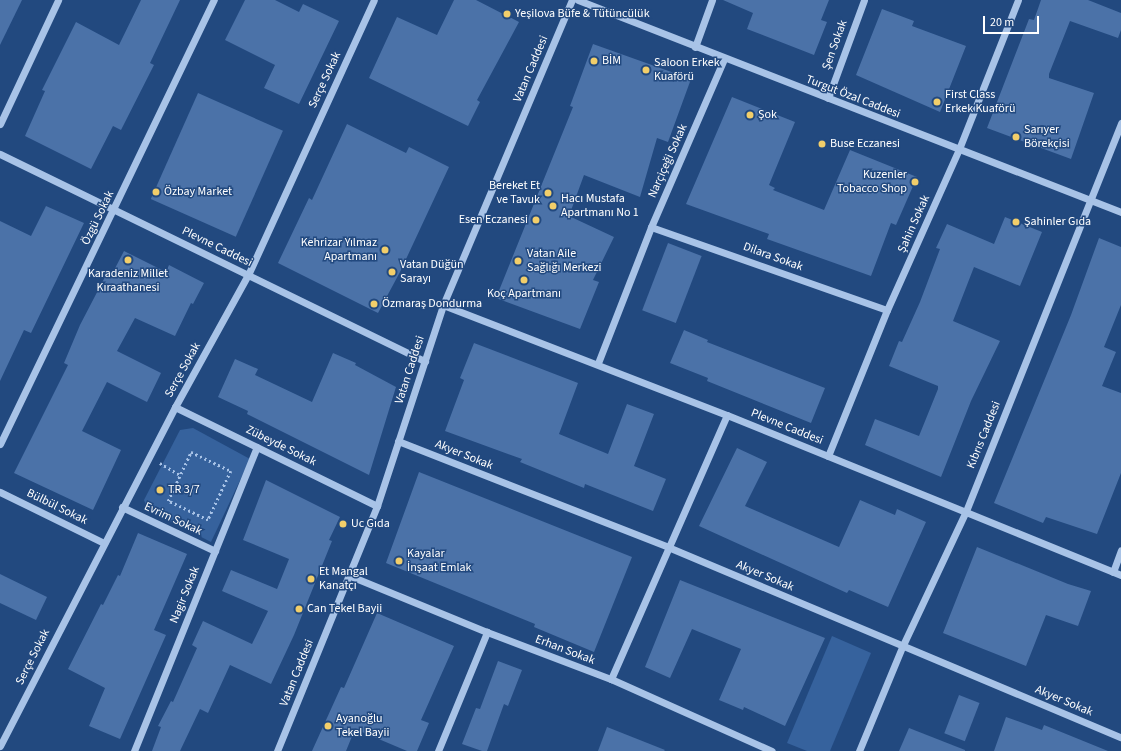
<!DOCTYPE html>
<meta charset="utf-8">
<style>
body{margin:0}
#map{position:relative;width:1121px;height:751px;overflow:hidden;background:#22497f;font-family:"Source Sans 3",sans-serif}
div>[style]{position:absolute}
.green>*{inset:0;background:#36629d}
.building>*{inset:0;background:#4b72a8;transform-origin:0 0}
.path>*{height:2.5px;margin-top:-1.25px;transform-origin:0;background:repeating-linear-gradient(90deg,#a8c3e7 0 2px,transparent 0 5px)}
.minor>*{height:7px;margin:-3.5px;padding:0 3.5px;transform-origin:3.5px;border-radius:3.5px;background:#a8c3e7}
.dots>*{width:11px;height:11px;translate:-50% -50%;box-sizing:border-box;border:2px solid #22497f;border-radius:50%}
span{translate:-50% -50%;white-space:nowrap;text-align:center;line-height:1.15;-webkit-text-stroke:3px #22497f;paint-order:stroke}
.poi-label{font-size:12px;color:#fff}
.left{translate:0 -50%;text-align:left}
.right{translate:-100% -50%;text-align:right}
.street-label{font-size:12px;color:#fff}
.scale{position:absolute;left:983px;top:16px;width:56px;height:18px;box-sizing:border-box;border:2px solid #fff;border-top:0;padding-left:5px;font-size:12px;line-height:14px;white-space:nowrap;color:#fff;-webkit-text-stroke:3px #22497f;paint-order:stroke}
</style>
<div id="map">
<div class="green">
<i style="clip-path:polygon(193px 428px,250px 459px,211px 542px,148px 510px,144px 500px,180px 430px)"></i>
<i style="clip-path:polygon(832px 636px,871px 653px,830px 751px,807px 751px,787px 743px)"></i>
</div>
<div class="building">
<i style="clip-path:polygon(0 0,22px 0,0 45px)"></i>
<i style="clip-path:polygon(141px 0,180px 0,150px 63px,154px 65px,121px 130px,113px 126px,91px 169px,25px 136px,45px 91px,42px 90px,76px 22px,119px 45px)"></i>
<i style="clip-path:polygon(245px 0,275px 0,299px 12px,303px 4px,339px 21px,299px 104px,264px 88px,275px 65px,225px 40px)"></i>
<i style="clip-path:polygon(454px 0,476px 0,519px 22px,477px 100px,480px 102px,468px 126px,369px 78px,397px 17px,437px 35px)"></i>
<i style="clip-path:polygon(723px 0,829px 0,821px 20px,827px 22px,814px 55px,747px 29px,753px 13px)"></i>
<i style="clip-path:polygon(1041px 0,1088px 0,1121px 13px,1121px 30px,1118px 38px,1070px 21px,1049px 74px,1049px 78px,1094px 93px,1071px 159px,987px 128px,1029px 19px,1034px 20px)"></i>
<i style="clip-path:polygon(882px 9px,914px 21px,912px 26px,966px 46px,940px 112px,856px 75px)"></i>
<i style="clip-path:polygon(593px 44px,691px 79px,668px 142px,657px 138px,640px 197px,584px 175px,569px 216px,614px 237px,593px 280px,599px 282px,580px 329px,496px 298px,573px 107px,570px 106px)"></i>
<i style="left:198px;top:93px;width:93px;height:116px;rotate:24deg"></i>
<i style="clip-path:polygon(732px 97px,795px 122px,769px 185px,775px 188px,773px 190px,824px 210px,850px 150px,917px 177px,896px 225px,891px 223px,871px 276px,767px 239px,769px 234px,686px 204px)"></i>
<i style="clip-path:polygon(347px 124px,406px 153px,409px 147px,449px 167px,400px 272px,378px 313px,278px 263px,309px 198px,312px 200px)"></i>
<i style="clip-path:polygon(46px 206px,84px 223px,31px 333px,24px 330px,0 381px,0 221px,31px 236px)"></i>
<i style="clip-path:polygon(1005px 217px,1042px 232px,1020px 286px,974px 267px,953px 321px,1000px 341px,971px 401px,941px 477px,865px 445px,875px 419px,919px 436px,938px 389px,938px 386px,889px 366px,899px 341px,902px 342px,920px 302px,940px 249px,936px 248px,947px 224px,994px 244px)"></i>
<i style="clip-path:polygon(1099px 238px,1121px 247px,1121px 305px,1104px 347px,1116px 352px,1102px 386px,1121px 393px,1121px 473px,1097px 534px,1046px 517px,1043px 523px,994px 503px,1071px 315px)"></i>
<i style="left:668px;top:243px;width:36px;height:72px;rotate:21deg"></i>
<i style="clip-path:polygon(124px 251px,166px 272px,169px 265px,204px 283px,193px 304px,191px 303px,175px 336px,135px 318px,117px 351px,161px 373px,147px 402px,107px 382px,82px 431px,121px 450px,93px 510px,14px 473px,68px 365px,64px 363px,80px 325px,106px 275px,110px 278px)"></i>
<i style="clip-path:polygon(684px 330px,708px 340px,707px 342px,825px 388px,811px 423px,707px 381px,708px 378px,670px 363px)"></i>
<i style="clip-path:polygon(474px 343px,578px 383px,559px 434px,608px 454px,627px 404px,654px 414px,634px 466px,666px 479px,653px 511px,585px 484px,584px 488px,520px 462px,522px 459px,445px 431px,464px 380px,460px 378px)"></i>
<i style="clip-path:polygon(333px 353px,356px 363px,355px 365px,396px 387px,369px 475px,247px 414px,248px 411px,218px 397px,235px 359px,258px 369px,255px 375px,312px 402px)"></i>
<i style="clip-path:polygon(737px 448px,767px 462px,745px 506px,839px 547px,860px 500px,895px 515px,897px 509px,926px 522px,888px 607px,849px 590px,847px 593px,699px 526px)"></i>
<i style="clip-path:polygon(419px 472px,632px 557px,594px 652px,534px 627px,535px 624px,386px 563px)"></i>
<i style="clip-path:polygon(266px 480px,340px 517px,329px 540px,332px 541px,294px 635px,271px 684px,230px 665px,208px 713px,200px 709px,180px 751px,152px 751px,161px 727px,158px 726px,171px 701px,173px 702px,197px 648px,192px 645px,203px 621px,252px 644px,268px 611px,222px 591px,231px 570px,277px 589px,289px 559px,243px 540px)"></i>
<i style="clip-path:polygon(138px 533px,187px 554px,154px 630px,166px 635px,120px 739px,89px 726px,105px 688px,68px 669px,101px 604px,103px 605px,118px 575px,120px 576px)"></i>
<i style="clip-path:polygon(977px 547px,1068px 584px,1091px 591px,1078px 626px,1046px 615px,1026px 666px,943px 633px)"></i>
<i style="clip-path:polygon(0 574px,47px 597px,36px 620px,0 603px)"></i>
<i style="clip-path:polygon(680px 580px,825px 638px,785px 726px,744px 707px,743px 710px,719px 700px,741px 649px,692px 629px,670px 678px,645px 667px)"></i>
<i style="clip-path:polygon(377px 613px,454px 646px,421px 720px,429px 723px,417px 751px,407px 751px,355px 729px,346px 751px,312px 751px,341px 687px,344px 688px)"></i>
<i style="clip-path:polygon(498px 661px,522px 670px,508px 706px,504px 704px,487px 751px,482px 751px,462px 744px,476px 708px,480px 709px)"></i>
<i style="left:959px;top:695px;width:22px;height:41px;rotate:21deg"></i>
<i style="clip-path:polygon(1006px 717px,1042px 730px,1044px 725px,1108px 751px,994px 751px)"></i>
<i style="clip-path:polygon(607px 727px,665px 750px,664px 751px,598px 751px)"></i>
<i style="clip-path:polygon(909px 728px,965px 750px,965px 751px,899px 751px)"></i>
</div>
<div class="path">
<i style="left:191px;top:452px;width:44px;rotate:25.4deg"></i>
<i style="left:231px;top:471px;width:54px;rotate:115.1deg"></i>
<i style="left:208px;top:520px;width:44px;rotate:-154.6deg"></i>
<i style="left:168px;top:501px;width:54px;rotate:-64.9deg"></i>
<i style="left:160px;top:463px;width:23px;rotate:31deg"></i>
</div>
<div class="minor">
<i style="left:578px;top:0;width:583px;rotate:21.33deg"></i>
<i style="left:695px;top:47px;width:50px;rotate:-70.1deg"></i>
<i style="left:828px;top:98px;width:104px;rotate:-69.8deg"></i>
<i style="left:0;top:124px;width:137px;rotate:-64.9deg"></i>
<i style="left:0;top:154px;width:473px;rotate:26deg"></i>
<i style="left:651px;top:227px;width:250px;rotate:19.4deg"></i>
<i style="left:443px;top:305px;width:305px;rotate:21.2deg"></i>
<i style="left:727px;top:415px;width:425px;rotate:22.1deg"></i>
<i style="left:598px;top:363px;width:146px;rotate:-68.7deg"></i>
<i style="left:651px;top:227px;width:183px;rotate:-66.5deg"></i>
<i style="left:175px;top:407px;width:225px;rotate:26.1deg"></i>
<i style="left:398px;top:441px;width:290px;rotate:21.4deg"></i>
<i style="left:668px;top:547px;width:491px;rotate:22.8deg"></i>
<i style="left:0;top:444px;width:493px;rotate:-64.3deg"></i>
<i style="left:828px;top:456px;width:157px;rotate:-68deg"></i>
<i style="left:887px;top:310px;width:176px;rotate:-65.9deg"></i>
<i style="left:959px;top:149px;width:160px;rotate:-68.4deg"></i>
<i style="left:0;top:492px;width:116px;rotate:26.1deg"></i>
<i style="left:122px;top:507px;width:103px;rotate:25.3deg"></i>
<i style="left:1113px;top:572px;width:23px;rotate:-70deg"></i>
<i style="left:348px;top:575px;width:150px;rotate:22.3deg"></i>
<i style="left:487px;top:632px;width:133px;rotate:20.8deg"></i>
<i style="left:611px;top:679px;width:176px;rotate:24.1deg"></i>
<i style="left:611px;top:679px;width:288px;rotate:-66.3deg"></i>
<i style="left:0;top:746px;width:382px;rotate:-62.7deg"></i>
<i style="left:175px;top:407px;width:151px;rotate:-61.1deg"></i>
<i style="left:248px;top:275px;width:302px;rotate:-65.4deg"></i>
<i style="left:134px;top:751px;width:328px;rotate:-68deg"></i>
<i style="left:277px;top:751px;width:265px;rotate:-67.8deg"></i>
<i style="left:377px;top:506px;width:212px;rotate:-71.8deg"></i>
<i style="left:443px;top:305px;width:331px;rotate:-67.1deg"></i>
<i style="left:438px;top:751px;width:129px;rotate:-67.6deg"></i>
<i style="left:859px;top:751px;width:115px;rotate:-67.5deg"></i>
<i style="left:903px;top:645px;width:148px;rotate:-64.8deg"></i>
<i style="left:966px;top:511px;width:418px;rotate:-68.2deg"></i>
</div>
<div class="dots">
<i style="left:507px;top:14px;background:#f2ce6a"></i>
<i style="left:594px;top:61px;background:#f2ce6a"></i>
<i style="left:646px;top:70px;background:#f2ce6a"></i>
<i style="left:937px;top:102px;background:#f2ce6a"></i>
<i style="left:750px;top:115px;background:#f2ce6a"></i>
<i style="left:1016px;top:137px;background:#f2ce6a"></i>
<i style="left:822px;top:144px;background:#f2ce6a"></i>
<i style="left:915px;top:182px;background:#f2ce6a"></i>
<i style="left:156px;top:192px;background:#f2ce6a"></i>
<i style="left:548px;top:193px;background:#f2ce6a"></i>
<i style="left:553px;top:206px;background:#f2ce6a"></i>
<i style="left:536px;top:220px;background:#f2ce6a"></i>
<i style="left:1016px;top:222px;background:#f2ce6a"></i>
<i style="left:385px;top:250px;background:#f2ce6a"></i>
<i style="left:128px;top:260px;background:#f2ce6a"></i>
<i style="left:518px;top:261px;background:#f2ce6a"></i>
<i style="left:392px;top:272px;background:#f2ce6a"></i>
<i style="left:524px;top:280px;background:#f2ce6a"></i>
<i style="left:374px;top:304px;background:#f2ce6a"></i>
<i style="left:160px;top:490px;background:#f2ce6a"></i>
<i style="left:343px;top:524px;background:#f2ce6a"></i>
<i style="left:399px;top:561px;background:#f2ce6a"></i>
<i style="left:311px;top:579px;background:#f2ce6a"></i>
<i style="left:299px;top:609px;background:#f2ce6a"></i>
<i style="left:328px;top:726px;background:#f2ce6a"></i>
</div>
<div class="poi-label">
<span class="left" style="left:515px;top:14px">Yeşilova Büfe &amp; Tütüncülük</span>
<span class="left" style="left:602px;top:61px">BİM</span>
<span class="left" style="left:654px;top:70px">Saloon Erkek<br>Kuaförü</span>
<span class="left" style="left:945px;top:102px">First Class<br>Erkek Kuaförü</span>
<span class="left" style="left:758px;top:115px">Şok</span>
<span class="left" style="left:1024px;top:137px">Sarıyer<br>Börekçisi</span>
<span class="left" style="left:830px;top:144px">Buse Eczanesi</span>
<span class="right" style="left:907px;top:182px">Kuzenler<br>Tobacco Shop</span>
<span class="right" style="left:540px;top:193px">Bereket Et<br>ve Tavuk</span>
<span class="left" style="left:164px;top:192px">Özbay Market</span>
<span class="left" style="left:561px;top:206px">Hacı Mustafa<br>Apartmanı No 1</span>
<span class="right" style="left:528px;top:220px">Esen Eczanesi</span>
<span class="left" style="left:1024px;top:222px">Şahinler Gıda</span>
<span class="right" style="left:377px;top:250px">Kehrizar Yılmaz<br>Apartmanı</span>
<span class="left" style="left:527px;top:261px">Vatan Aile<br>Sağlığı Merkezi</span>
<span class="left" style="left:400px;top:272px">Vatan Düğün<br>Sarayı</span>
<span style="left:128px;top:281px">Karadeniz Millet<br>Kıraathanesi</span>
<span style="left:524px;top:294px">Koç Apartmanı</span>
<span class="left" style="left:382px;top:304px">Özmaraş Dondurma</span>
<span class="left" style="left:168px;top:490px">TR 3/7</span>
<span class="left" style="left:351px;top:524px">Uc Gıda</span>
<span class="left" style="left:407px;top:561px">Kayalar<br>İnşaat Emlak</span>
<span class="left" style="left:319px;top:579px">Et Mangal<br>Kanatçı</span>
<span class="left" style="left:307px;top:609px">Can Tekel Bayii</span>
<span class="left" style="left:336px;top:726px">Ayanoğlu<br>Tekel Bayii</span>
</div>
<div class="street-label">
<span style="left:835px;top:45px;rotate:-70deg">Şen Sokak</span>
<span style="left:531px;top:69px;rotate:-67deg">Vatan Caddesi</span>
<span style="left:325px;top:80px;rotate:-65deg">Serçe Sokak</span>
<span style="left:853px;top:97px;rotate:21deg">Turgut Özal Caddesi</span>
<span style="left:668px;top:161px;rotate:-66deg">Narçiçeği Sokak</span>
<span style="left:98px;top:218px;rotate:-64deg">Özgü Sokak</span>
<span style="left:914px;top:224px;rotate:-66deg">Şahin Sokak</span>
<span style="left:217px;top:247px;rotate:26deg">Plevne Caddesi</span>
<span style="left:773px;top:257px;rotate:20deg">Dilara Sokak</span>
<span style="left:183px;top:370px;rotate:-61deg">Serçe Sokak</span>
<span style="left:410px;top:370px;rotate:-72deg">Vatan Caddesi</span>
<span style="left:787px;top:427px;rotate:22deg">Plevne Caddesi</span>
<span style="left:984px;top:435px;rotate:-68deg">Kıbrıs Caddesi</span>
<span style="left:281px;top:446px;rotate:26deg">Zübeyde Sokak</span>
<span style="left:464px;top:455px;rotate:22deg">Akyer Sokak</span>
<span style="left:57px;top:507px;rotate:26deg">Bülbül Sokak</span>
<span style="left:173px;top:519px;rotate:25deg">Evrim Sokak</span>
<span style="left:765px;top:576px;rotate:23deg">Akyer Sokak</span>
<span style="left:185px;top:595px;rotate:-68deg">Nagir Sokak</span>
<span style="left:565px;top:650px;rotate:21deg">Erhan Sokak</span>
<span style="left:33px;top:657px;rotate:-63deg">Serçe Sokak</span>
<span style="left:297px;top:673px;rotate:-68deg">Vatan Caddesi</span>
<span style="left:1064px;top:701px;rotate:23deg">Akyer Sokak</span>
</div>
<div class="scale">20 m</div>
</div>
